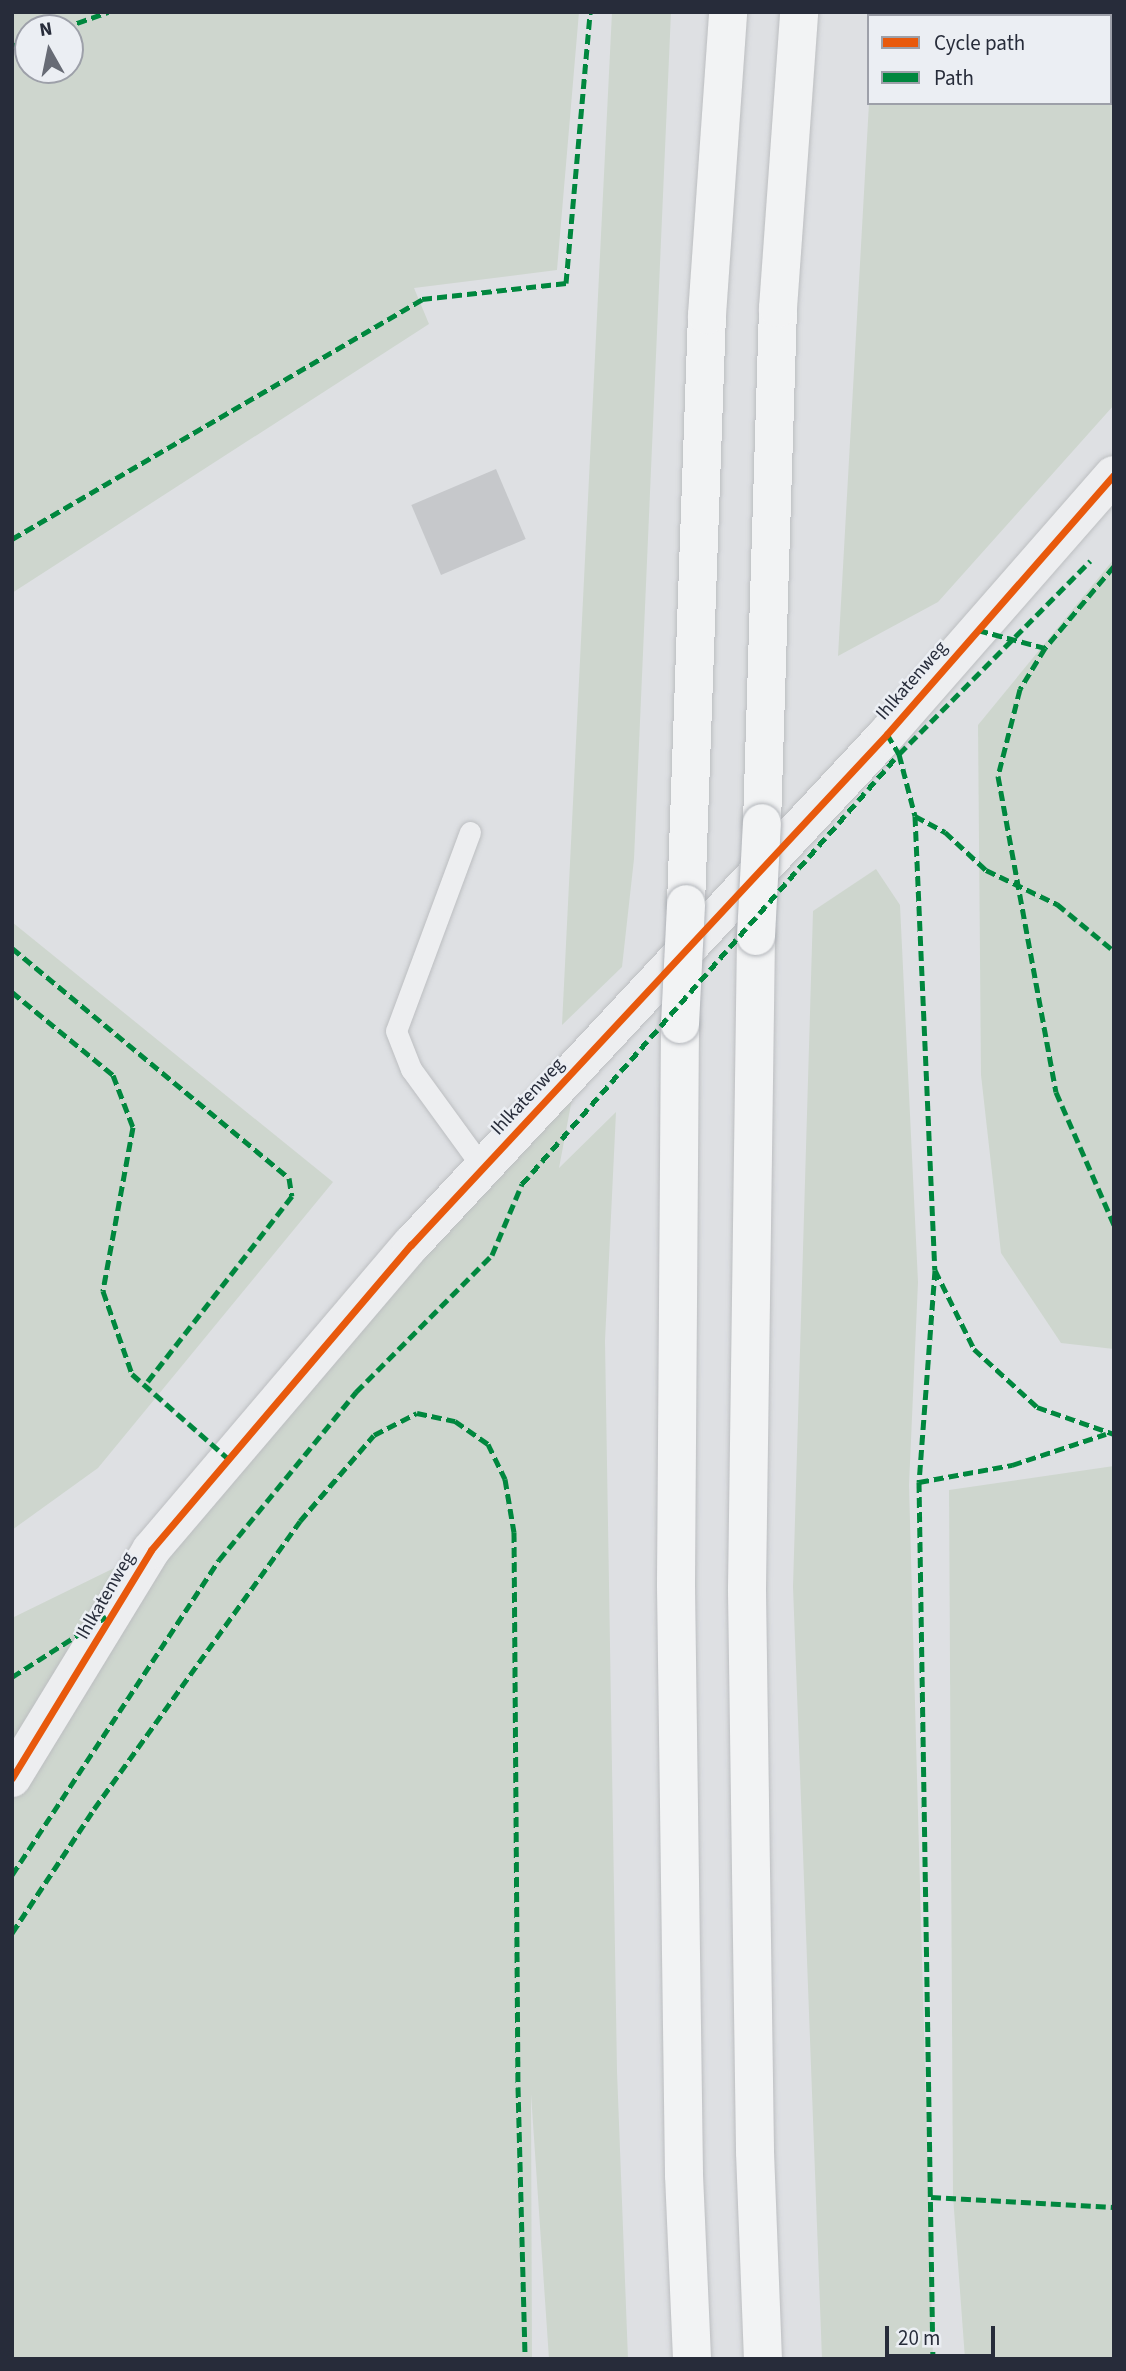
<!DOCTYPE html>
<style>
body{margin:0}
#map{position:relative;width:1126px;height:2371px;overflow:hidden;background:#dee0e3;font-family:"Source Sans 3",sans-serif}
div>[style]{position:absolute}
.green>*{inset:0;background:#ced6ce}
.building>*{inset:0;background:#c6c8cb;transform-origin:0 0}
.roads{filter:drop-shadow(0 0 2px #bcbec1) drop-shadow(0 0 2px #bcbec1)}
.lane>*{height:21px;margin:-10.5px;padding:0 10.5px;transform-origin:10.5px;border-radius:10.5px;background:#edeef0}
.street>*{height:38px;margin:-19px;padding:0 19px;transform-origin:19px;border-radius:19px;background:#edeef0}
.highway>*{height:38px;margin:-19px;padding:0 19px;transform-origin:19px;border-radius:19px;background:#f2f3f4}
.bridges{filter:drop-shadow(0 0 2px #b0b3b8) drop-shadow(0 0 2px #b0b3b8)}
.highway-bridge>*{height:38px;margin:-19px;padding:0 19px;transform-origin:19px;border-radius:19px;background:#f2f3f4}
.quiet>*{height:5px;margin-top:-2.5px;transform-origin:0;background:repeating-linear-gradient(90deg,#00873e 0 10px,transparent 0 15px)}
.cycleway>*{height:7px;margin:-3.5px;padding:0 3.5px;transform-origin:3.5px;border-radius:3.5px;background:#e8590c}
span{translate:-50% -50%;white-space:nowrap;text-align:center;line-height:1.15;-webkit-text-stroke:5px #ebeef3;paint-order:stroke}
.street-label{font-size:19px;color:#272c3a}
.frame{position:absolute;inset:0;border:14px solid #272c3a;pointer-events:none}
.legend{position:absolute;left:867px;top:14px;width:245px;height:91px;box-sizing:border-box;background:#ebeef3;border:2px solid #9da0a9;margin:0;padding:9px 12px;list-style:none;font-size:21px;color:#272c3a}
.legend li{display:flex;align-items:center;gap:14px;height:35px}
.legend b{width:35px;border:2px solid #9da0a9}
.north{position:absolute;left:14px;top:14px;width:70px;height:70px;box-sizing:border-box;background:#ebeef3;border:2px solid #9da0a9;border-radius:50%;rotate:351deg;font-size:19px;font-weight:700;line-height:28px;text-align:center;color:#272c3a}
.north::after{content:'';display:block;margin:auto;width:24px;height:32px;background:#676b75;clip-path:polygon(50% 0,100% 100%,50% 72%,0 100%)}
.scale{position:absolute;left:885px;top:2326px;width:110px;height:32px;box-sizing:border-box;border:4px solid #272c3a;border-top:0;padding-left:9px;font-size:21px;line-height:24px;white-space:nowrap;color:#272c3a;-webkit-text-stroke:5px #ebeef3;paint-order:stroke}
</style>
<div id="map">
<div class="green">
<i style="clip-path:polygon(evenodd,12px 12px,579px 12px,557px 270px,414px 288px,429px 324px,12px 593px,12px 12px,70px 28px,70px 70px,28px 70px,28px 28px,70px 28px)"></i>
<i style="clip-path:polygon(612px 12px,671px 12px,634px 859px,622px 967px,562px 1025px)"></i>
<i style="clip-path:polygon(874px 12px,1114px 12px,1114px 405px,938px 602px,838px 656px,869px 103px,1110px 103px,1110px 16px,874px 16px)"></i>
<i style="clip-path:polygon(1114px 559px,1114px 1349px,1061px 1343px,1001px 1253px,981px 1075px,978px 725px)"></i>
<i style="clip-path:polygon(876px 869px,900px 905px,918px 1282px,909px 1485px,933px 2359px,822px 2359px,793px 1587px,813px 911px)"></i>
<i style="clip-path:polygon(12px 922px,333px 1182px,98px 1468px,12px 1530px)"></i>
<i style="clip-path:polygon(578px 1067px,559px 1168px,616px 1112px,605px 1341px,617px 2071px,628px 2359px,549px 2359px,531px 2094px,532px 2359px,12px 2359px,12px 1618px,151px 1550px)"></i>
<i style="clip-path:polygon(1114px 1466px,1114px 2359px,965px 2359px,953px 2196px,949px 1490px)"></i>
</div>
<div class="building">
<i style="left:496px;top:469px;width:76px;height:92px;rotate:67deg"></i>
</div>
<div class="roads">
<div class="lane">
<i style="left:470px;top:832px;width:212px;rotate:110.4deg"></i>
<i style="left:396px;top:1031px;width:41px;rotate:68.5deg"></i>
<i style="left:411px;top:1069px;width:122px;rotate:54deg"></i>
</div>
<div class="street">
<i style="left:12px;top:1778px;width:267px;rotate:-58.6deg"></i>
<i style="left:151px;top:1550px;width:401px;rotate:-49.6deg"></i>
<i style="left:411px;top:1245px;width:698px;rotate:-47.03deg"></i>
<i style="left:887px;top:734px;width:344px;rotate:-48.8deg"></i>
</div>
<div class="highway">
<i style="left:762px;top:823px;width:515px;rotate:-88.22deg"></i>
<i style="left:778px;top:308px;width:297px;rotate:-85.9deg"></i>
<i style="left:686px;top:904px;width:589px;rotate:-87.96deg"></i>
<i style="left:707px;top:315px;width:304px;rotate:-86deg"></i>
<i style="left:756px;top:936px;width:655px;rotate:90.79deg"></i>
<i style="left:747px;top:1591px;width:561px;rotate:89.18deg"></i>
<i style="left:755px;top:2152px;width:207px;rotate:87.8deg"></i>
<i style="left:680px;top:1024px;width:562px;rotate:90.41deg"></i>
<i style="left:676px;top:1586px;width:589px;rotate:89.22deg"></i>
<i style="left:684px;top:2175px;width:184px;rotate:87.5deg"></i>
</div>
</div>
<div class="bridges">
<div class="highway-bridge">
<i style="left:756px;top:936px;width:113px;rotate:-87deg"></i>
<i style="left:680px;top:1024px;width:120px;rotate:-87.1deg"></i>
</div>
</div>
<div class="quiet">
<i style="left:63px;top:28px;width:48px;rotate:-19.6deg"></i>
<i style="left:12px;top:46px;width:17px;rotate:-21deg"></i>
<i style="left:12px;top:539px;width:475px;rotate:-30.3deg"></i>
<i style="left:422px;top:299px;width:145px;rotate:-6.3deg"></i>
<i style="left:566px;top:283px;width:272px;rotate:-84.9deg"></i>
<i style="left:1114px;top:566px;width:107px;rotate:130.1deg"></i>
<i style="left:1045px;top:648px;width:48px;rotate:121.4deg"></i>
<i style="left:1020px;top:689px;width:90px;rotate:104.2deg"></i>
<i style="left:998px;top:776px;width:321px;rotate:79.6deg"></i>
<i style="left:1056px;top:1092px;width:145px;rotate:66.4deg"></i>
<i style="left:978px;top:630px;width:69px;rotate:15deg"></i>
<i style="left:887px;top:734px;width:23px;rotate:59deg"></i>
<i style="left:899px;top:754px;width:64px;rotate:75.5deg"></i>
<i style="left:915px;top:816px;width:454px;rotate:87.5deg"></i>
<i style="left:935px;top:1270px;width:213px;rotate:94.3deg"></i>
<i style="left:919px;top:1482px;width:877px;rotate:89.09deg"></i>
<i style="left:915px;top:816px;width:34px;rotate:28deg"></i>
<i style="left:945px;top:832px;width:56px;rotate:42.8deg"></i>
<i style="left:986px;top:870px;width:79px;rotate:25.6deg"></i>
<i style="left:1057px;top:904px;width:74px;rotate:39.5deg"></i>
<i style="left:12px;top:948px;width:360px;rotate:39.7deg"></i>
<i style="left:289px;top:1178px;width:18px;rotate:81deg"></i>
<i style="left:292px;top:1196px;width:239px;rotate:127.9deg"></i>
<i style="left:12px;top:992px;width:131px;rotate:39.4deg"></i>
<i style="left:113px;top:1075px;width:56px;rotate:69deg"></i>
<i style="left:133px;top:1127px;width:167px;rotate:100.4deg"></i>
<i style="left:103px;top:1291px;width:88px;rotate:70.7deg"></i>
<i style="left:132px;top:1374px;width:130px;rotate:41.3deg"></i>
<i style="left:935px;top:1270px;width:88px;rotate:63.7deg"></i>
<i style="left:974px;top:1349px;width:86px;rotate:42.6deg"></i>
<i style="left:1037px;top:1407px;width:82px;rotate:19.3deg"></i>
<i style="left:919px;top:1482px;width:95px;rotate:-10.4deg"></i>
<i style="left:1012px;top:1465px;width:99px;rotate:-18.3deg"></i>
<i style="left:12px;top:1677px;width:112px;rotate:-32.6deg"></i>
<i style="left:12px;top:1875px;width:377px;rotate:-56.7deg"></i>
<i style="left:219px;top:1560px;width:217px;rotate:-50.8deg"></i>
<i style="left:356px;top:1392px;width:193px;rotate:-45.2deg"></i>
<i style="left:492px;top:1255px;width:77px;rotate:-67.1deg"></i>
<i style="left:522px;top:1184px;width:572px;rotate:-48.76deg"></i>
<i style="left:899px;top:754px;width:272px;rotate:-45.3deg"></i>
<i style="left:12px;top:1933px;width:149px;rotate:-56.5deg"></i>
<i style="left:94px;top:1809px;width:354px;rotate:-54.4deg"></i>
<i style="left:300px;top:1521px;width:113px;rotate:-49.3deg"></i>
<i style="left:374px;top:1435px;width:48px;rotate:-27.1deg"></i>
<i style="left:417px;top:1413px;width:39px;rotate:12deg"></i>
<i style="left:455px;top:1421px;width:40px;rotate:34.9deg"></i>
<i style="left:488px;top:1444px;width:39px;rotate:64deg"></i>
<i style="left:505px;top:1479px;width:54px;rotate:80.4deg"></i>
<i style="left:514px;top:1532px;width:555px;rotate:89.59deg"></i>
<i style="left:518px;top:2087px;width:272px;rotate:88.5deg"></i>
<i style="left:931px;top:2197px;width:183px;rotate:3.1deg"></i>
</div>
<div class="cycleway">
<i style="left:12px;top:1778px;width:267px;rotate:-58.6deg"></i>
<i style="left:151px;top:1550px;width:401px;rotate:-49.6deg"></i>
<i style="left:411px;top:1245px;width:698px;rotate:-47.03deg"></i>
<i style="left:887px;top:734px;width:344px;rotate:-48.8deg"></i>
</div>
<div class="street-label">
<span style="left:912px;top:681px;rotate:-49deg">Ihlkatenweg</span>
<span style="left:528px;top:1097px;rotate:-47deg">Ihlkatenweg</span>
<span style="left:106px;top:1596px;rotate:-60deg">Ihlkatenweg</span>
</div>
<div class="frame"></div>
<ul class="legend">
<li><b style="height:9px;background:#e8590c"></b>Cycle path</li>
<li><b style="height:9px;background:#00873e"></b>Path</li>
</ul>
<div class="north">N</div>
<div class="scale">20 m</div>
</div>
